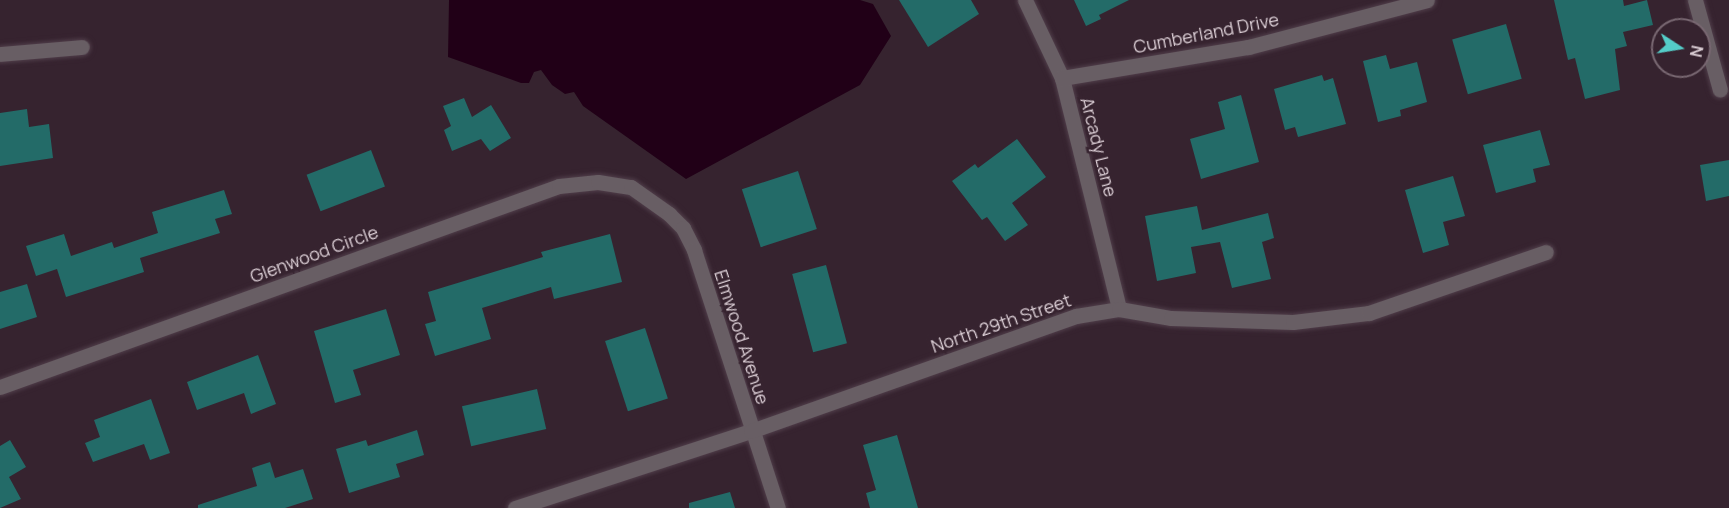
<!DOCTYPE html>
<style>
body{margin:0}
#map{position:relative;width:1729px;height:508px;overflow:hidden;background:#36232f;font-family:Manrope,sans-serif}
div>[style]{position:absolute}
.water>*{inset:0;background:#210017}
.building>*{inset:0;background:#236b68;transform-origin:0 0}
.roads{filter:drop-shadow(0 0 2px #503e4a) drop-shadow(0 0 2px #503e4a)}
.minor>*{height:15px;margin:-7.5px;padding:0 7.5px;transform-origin:7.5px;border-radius:7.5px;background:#685e64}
span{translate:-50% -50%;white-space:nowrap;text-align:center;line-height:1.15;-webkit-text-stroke:5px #36232f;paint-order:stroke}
.street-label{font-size:18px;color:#dbced5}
.north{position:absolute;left:1651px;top:18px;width:60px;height:60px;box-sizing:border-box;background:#36232f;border:2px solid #786771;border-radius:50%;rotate:102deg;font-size:16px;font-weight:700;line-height:24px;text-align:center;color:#dbced5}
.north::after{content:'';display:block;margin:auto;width:21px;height:27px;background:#54cdc8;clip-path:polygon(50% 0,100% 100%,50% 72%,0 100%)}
</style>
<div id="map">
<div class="water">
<i style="clip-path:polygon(449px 0,860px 0,873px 4px,891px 36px,860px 85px,686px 179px,583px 106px,574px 92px,565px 94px,552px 85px,541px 70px,534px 72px,529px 83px,521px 83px,448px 57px)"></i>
</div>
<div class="building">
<i style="clip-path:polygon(899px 0,971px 0,979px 14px,928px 47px)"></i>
<i style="clip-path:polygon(1074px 0,1129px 0,1099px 15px,1101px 19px,1086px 26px)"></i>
<i style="clip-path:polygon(1554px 0,1623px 0,1624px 6px,1647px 0,1653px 25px,1623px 32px,1627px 46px,1615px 49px,1620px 90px,1585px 99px,1575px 58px,1568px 60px)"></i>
<i style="left:1506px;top:24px;width:57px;height:56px;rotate:74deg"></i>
<i style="clip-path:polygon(1386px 55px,1390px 69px,1417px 62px,1427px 102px,1400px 110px,1401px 116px,1378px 122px,1363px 61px)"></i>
<i style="clip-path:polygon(1322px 75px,1324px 81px,1333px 78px,1346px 124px,1298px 137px,1295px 127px,1285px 130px,1274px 89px)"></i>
<i style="clip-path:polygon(1241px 95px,1259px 162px,1201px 179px,1190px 139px,1225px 129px,1218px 102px)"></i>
<i style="clip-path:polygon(464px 98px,472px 117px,491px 105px,511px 138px,490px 151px,481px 139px,452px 151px,444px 130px,451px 126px,443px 106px)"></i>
<i style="clip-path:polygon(27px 109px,29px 127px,49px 124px,53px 158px,0 166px,0 113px)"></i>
<i style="clip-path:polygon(1540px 130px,1550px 165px,1533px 169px,1536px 182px,1496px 193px,1483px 145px)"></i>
<i style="clip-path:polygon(1017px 139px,1046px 177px,1012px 203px,1028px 225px,1005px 241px,987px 217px,982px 220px,952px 181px,975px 164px,978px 168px)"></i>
<i style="left:371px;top:150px;width:39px;height:69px;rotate:69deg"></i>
<i style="clip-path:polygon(1729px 160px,1729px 196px,1706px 201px,1700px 165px)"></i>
<i style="left:798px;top:171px;width:61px;height:59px;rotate:72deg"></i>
<i style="clip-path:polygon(1453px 176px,1465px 216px,1443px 222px,1449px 245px,1423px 253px,1405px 190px)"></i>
<i style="clip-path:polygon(224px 190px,232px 214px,215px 219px,220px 233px,140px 258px,144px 272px,66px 297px,57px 269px,36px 276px,26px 246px,64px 234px,71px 256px,112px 242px,114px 248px,158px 233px,152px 212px)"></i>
<i style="clip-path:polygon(1197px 206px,1202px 230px,1268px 213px,1274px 238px,1262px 242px,1271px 279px,1232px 288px,1220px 242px,1191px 247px,1196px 273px,1157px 281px,1145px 216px)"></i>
<i style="clip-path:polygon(610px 234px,622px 282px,554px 299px,551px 287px,482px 308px,491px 339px,435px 356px,425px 324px,436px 321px,428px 292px,543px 257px,541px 252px)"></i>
<i style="left:826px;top:265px;width:81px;height:35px;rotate:75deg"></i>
<i style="clip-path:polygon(27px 284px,37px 317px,0 329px,0 292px)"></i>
<i style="clip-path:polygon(386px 309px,400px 355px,353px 370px,361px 395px,335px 403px,314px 331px)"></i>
<i style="left:645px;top:328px;width:74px;height:42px;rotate:72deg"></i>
<i style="clip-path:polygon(258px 355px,276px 404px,251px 414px,244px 393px,197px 410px,187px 382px)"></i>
<i style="left:537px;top:389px;width:41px;height:77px;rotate:77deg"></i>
<i style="clip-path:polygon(151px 399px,170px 453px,150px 460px,144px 444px,93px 462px,85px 443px,100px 437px,94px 420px)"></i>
<i style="clip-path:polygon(417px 430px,424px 455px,396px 464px,400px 477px,349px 493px,336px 449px,366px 440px,368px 446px)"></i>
<i style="clip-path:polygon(897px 435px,918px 508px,870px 508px,866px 493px,876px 490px,863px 445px)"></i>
<i style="clip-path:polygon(10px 440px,26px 467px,9px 477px,21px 499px,0 508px,0 446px)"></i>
<i style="clip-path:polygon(270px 462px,275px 478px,303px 469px,313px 499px,285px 508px,198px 508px,198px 505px,257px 486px,252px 468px)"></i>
<i style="clip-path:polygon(730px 492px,735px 508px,689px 508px,689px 503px)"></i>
</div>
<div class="roads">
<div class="minor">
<i style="left:1025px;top:0;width:86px;rotate:64.6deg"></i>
<i style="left:1062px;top:78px;width:238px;rotate:76.1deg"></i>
<i style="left:1695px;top:0;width:93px;rotate:74.5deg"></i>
<i style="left:0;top:54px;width:82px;rotate:-4.9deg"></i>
<i style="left:1062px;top:78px;width:189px;rotate:-9.5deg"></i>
<i style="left:1248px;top:47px;width:185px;rotate:-14.7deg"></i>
<i style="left:0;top:387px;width:594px;rotate:-19.78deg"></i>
<i style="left:559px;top:186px;width:39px;rotate:-6deg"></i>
<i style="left:598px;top:182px;width:33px;rotate:9deg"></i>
<i style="left:631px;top:187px;width:47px;rotate:35.4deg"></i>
<i style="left:669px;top:214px;width:20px;rotate:45deg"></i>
<i style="left:683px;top:228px;width:25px;rotate:63deg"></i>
<i style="left:694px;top:250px;width:271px;rotate:72deg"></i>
<i style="left:515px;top:508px;width:248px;rotate:-18.1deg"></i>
<i style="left:751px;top:431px;width:345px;rotate:-19.5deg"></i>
<i style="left:1076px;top:316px;width:44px;rotate:-9.2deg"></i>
<i style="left:1119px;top:309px;width:53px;rotate:9.8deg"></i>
<i style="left:1171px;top:318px;width:122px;rotate:1.9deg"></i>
<i style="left:1293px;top:322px;width:77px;rotate:-6.8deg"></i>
<i style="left:1369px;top:313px;width:187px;rotate:-19deg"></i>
</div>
</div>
<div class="street-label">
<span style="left:1206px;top:33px;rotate:-11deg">Cumberland Drive</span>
<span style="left:1099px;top:147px;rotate:76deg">Arcady Lane</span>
<span style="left:314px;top:254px;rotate:-20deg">Glenwood Circle</span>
<span style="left:1001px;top:323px;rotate:-19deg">North 29th Street</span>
<span style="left:742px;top:337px;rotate:72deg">Elmwood Avenue</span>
</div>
<div class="north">N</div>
</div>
